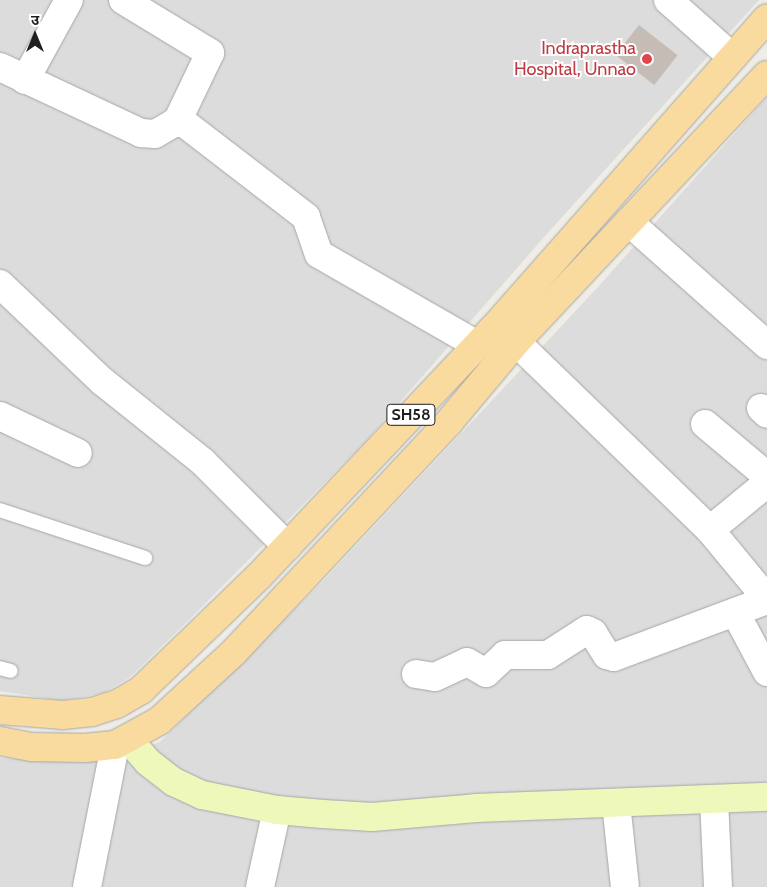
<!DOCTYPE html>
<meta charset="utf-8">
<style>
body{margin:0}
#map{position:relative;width:767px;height:887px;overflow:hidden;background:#efede5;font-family:Cabin,"Noto Sans Devanagari",sans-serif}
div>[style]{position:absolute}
.residential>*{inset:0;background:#dddcdc}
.building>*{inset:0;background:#c4bcb5;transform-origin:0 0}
.roads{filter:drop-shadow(0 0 1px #a6a6a6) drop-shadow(0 0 1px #a6a6a6)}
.lane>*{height:14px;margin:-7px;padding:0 7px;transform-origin:7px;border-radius:7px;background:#fff}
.street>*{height:28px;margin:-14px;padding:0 14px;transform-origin:14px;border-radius:14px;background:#fff}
.secondary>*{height:28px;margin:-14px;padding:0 14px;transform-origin:14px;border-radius:14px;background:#eff8bb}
.primary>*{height:28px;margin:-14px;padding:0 14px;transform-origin:14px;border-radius:14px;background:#f9dba0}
.dots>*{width:14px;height:14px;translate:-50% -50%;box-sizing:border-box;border:2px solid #fff;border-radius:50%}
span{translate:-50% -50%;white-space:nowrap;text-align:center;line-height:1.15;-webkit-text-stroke:4px #fff;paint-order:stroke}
.shield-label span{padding:1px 4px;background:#fff;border:1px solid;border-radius:4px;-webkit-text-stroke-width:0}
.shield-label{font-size:16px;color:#1f1f1f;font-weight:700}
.health-label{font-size:18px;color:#be3a42}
.right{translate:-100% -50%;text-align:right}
.north{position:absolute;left:10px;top:10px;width:50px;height:50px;-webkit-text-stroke:4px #fff;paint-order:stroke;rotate:0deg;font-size:14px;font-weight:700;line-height:20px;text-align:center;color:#1f1f1f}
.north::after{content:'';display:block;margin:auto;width:18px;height:22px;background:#1f1f1f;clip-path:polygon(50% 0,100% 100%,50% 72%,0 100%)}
</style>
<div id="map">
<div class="residential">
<i style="clip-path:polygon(0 0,759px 0,545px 236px,367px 440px,192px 617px,130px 677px,104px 693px,62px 701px,0 691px)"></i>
<i style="clip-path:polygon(767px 97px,767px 887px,0 887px,0 758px,65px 762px,109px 759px,160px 742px,324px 580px,597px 288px)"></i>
</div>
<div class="building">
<i style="left:639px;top:25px;width:49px;height:38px;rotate:38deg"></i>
</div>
<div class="roads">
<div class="lane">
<i style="left:0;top:510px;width:153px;rotate:18.3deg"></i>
<i style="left:0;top:668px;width:11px;rotate:15deg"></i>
</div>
<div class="street">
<i style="left:123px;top:0;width:102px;rotate:31.3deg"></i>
<i style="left:210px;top:53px;width:76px;rotate:115.6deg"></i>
<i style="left:668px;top:0;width:86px;rotate:41.7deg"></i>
<i style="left:0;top:67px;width:156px;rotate:25.1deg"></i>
<i style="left:141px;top:133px;width:14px;rotate:4deg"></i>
<i style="left:155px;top:134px;width:22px;rotate:-30deg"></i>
<i style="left:174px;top:123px;width:10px"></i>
<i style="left:184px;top:123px;width:154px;rotate:37.6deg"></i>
<i style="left:306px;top:217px;width:39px;rotate:71deg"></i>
<i style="left:319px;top:254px;width:182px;rotate:29.9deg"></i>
<i style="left:25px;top:80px;width:91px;rotate:-61.2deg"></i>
<i style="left:629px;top:222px;width:185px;rotate:41.7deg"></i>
<i style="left:0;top:284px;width:141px;rotate:43.6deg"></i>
<i style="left:102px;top:381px;width:129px;rotate:38.7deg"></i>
<i style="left:203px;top:462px;width:119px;rotate:45deg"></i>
<i style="left:516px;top:342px;width:270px;rotate:44.1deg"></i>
<i style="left:710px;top:530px;width:89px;rotate:50.4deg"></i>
<i style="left:761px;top:408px;width:8px;rotate:45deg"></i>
<i style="left:0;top:416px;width:86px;rotate:25.4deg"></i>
<i style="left:705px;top:424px;width:81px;rotate:40deg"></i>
<i style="left:710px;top:530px;width:74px;rotate:-39.5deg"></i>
<i style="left:735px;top:612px;width:68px;rotate:61.9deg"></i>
<i style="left:416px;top:674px;width:19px;rotate:9deg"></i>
<i style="left:435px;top:677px;width:35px;rotate:-25deg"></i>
<i style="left:467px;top:662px;width:22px;rotate:30deg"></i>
<i style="left:486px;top:673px;width:26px;rotate:-43deg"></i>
<i style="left:505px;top:655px;width:43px"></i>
<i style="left:548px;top:655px;width:46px;rotate:-32.7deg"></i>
<i style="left:587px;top:630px;width:7px;rotate:27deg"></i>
<i style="left:593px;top:633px;width:26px;rotate:58deg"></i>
<i style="left:607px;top:655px;width:7px;rotate:16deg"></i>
<i style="left:614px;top:657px;width:163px;rotate:-20.4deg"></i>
<i style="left:714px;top:799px;width:88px;rotate:87.4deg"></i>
<i style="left:616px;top:803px;width:84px;rotate:83.9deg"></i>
<i style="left:87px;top:887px;width:145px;rotate:-78.8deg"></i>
<i style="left:260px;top:887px;width:79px;rotate:-77.6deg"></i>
</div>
<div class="secondary">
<i style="left:128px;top:739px;width:30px;rotate:49deg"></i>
<i style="left:148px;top:762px;width:33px;rotate:38deg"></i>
<i style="left:174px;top:782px;width:31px;rotate:25deg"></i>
<i style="left:202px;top:795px;width:76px;rotate:11.3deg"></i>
<i style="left:277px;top:810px;width:46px;rotate:5deg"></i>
<i style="left:323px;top:814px;width:49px;rotate:3.5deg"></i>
<i style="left:372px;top:817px;width:104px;rotate:-4.9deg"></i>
<i style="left:476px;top:808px;width:291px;rotate:-2.2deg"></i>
</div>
<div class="primary">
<i style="left:0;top:710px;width:63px;rotate:4.5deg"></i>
<i style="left:63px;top:715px;width:29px;rotate:-6deg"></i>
<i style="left:92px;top:712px;width:26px;rotate:-18deg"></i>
<i style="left:117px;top:704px;width:28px;rotate:-30deg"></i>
<i style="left:141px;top:690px;width:165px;rotate:-44deg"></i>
<i style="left:260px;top:575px;width:339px;rotate:-46.6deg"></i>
<i style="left:493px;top:329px;width:414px;rotate:-48.6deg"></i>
<i style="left:0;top:741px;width:33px;rotate:11deg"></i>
<i style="left:32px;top:747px;width:53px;rotate:1.1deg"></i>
<i style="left:85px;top:748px;width:30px;rotate:-6deg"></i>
<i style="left:115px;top:745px;width:50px;rotate:-28.6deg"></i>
<i style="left:159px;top:721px;width:102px;rotate:-42.6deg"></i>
<i style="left:234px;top:652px;width:315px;rotate:-46.9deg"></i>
<i style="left:449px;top:422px;width:104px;rotate:-50.1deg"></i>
<i style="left:516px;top:342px;width:366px;rotate:-46.8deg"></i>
</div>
</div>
<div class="dots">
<i style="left:647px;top:59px;background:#e0444e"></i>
</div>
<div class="shield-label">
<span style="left:411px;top:415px">SH58</span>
</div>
<div class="health-label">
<span class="right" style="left:636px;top:59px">Indraprastha<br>Hospital, Unnao</span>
</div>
<div class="north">उ</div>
</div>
